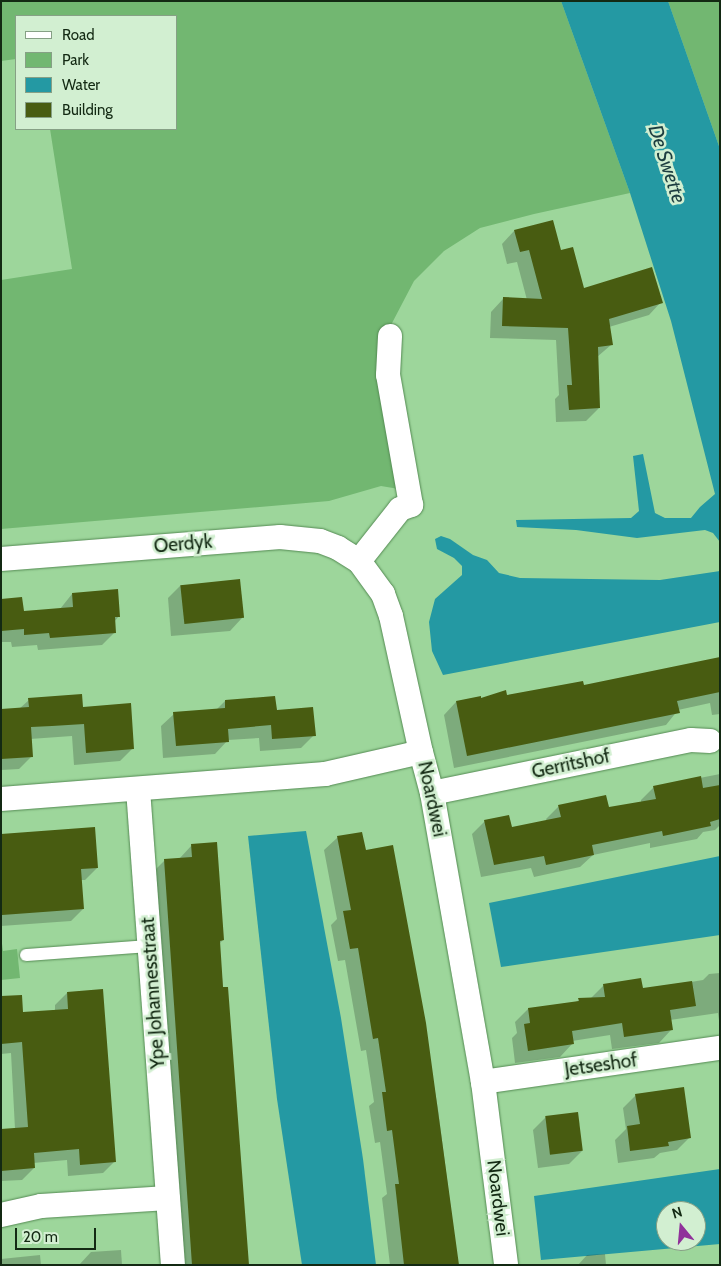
<!DOCTYPE html>
<style>
body{margin:0}
#map{position:relative;width:721px;height:1266px;overflow:hidden;background:#9dd69b;font-family:Cabin,sans-serif}
div>[style]{position:absolute}
.green>*{inset:0;background:#72b771}
.water>*{inset:0;background:#2499a3}
.shadow>*{inset:0;background:#0003}
.building>*{inset:0;background:#485c11;transform-origin:0 0}
.roads{filter:drop-shadow(0 0 1px #548a53) drop-shadow(0 0 1px #548a53)}
.lane>*{height:12px;margin:-6px;padding:0 6px;transform-origin:6px;border-radius:6px;background:#fff}
.street>*{height:24px;margin:-12px;padding:0 12px;transform-origin:12px;border-radius:12px;background:#fff}
span{translate:-50% -50%;white-space:nowrap;text-align:center;line-height:1.15;-webkit-text-stroke:5px #d2efd1;paint-order:stroke}
.street-label{font-size:19px;color:#132913}
.water-label{font-size:20px;color:#1c3d40;font-style:italic}
.frame{position:absolute;inset:0;border:2px solid #132913;pointer-events:none}
.legend{position:absolute;left:15px;top:15px;width:162px;height:115px;box-sizing:border-box;background:#d2efd1;border:1px solid #86a085;margin:0;padding:6px 9px;list-style:none;font-size:15px;color:#132913}
.legend li{display:flex;align-items:center;gap:10px;height:25px}
.legend b{width:25px;border:1px solid #86a085}
.north{position:absolute;left:656px;top:1201px;width:50px;height:50px;box-sizing:border-box;background:#d2efd1;border:1px solid #86a085;border-radius:50%;rotate:343deg;font-size:14px;font-weight:700;line-height:20px;text-align:center;color:#132913}
.north::after{content:'';display:block;margin:auto;width:18px;height:22px;background:#90319a;clip-path:polygon(50% 0,100% 100%,50% 72%,0 100%)}
.scale{position:absolute;left:15px;top:1228px;width:81px;height:22px;box-sizing:border-box;border:2px solid #132913;border-top:0;padding-left:6px;font-size:15px;line-height:18px;white-space:nowrap;color:#132913;-webkit-text-stroke:4px #d2efd1;paint-order:stroke}
</style>
<div id="map">
<div class="green">
<i style="clip-path:polygon(1px 1px,561px 1px,630px 193px,534px 214px,480px 228px,444px 251px,414px 281px,380px 346px,399px 489px,381px 486px,329px 501px,1px 529px,1px 280px,72px 269px,50px 129px,176px 129px,176px 16px,16px 16px,16px 59px,1px 61px)"></i>
<i style="clip-path:polygon(668px 1px,720px 1px,720px 149px)"></i>
<i style="clip-path:polygon(1px 936px,3px 951px,17px 949px,20px 978px,1px 980px)"></i>
</div>
<div class="water">
<i style="clip-path:polygon(561px 1px,668px 1px,720px 149px,720px 542px,713px 533px,705px 530px,637px 538px,576px 530px,517px 527px,516px 520px,631px 518px,639px 511px,633px 456px,643px 454px,655px 513px,665px 518px,691px 518px,700px 507px,715px 494px,671px 321px,630px 193px)"></i>
<i style="clip-path:polygon(441px 536px,450px 539px,473px 555px,487px 560px,499px 573px,520px 578px,660px 580px,720px 571px,720px 622px,443px 675px,432px 651px,429px 622px,435px 599px,462px 575px,462px 566px,454px 558px,437px 549px,435px 539px)"></i>
<i style="clip-path:polygon(306px 831px,341px 1018px,363px 1159px,376px 1265px,302px 1265px,277px 1099px,248px 836px)"></i>
<i style="clip-path:polygon(720px 856px,720px 935px,501px 967px,489px 903px)"></i>
<i style="clip-path:polygon(evenodd,720px 1169px,720px 1244px,541px 1260px,534px 1196px,720px 1169px,666px 1211px,696px 1211px,696px 1241px,666px 1241px,666px 1211px)"></i>
</div>
<div class="shadow">
<i style="clip-path:polygon(514px 231px,560px 252px,583px 289px,661px 302px,649px 315px,609px 327px,611px 345px,597px 357px,599px 408px,586px 421px,556px 422px,555px 399px,559px 395px,556px 340px,490px 338px,491px 312px,503px 299px,527px 300px,517px 262px,507px 264px,502px 244px)"></i>
<i style="clip-path:polygon(181px 585px,242px 618px,230px 631px,171px 636px,168px 598px)"></i>
<i style="clip-path:polygon(72px 594px,119px 616px,114px 622px,115px 632px,102px 645px,38px 650px,37px 645px,12px 647px,11px 642px,1px 642px,1px 600px,23px 612px,60px 609px)"></i>
<i style="clip-path:polygon(720px 659px,720px 714px,712px 715px,710px 703px,678px 710px,666px 725px,454px 768px,444px 715px,456px 702px,583px 686px)"></i>
<i style="clip-path:polygon(29px 700px,82px 708px,133px 748px,120px 761px,74px 765px,72px 736px,30px 739px,32px 756px,19px 769px,1px 770px,1px 710px,19px 709px)"></i>
<i style="clip-path:polygon(225px 701px,275px 711px,314px 735px,301px 748px,260px 751px,259px 738px,228px 740px,215px 754px,163px 758px,161px 726px,174px 714px,216px 710px)"></i>
<i style="clip-path:polygon(720px 774px,720px 825px,715px 830px,703px 832px,697px 839px,650px 848px,650px 843px,593px 855px,580px 867px,534px 877px,531px 868px,481px 877px,472px 834px,485px 821px,511px 829px,547px 821px,546px 819px,559px 806px,608px 809px,641px 803px,641px 800px,654px 787px)"></i>
<i style="clip-path:polygon(361px 833px,365px 852px,392px 846px,438px 1109px,458px 1265px,390px 1265px,382px 1198px,387px 1194px,380px 1142px,375px 1143px,369px 1106px,374px 1102px,366px 1050px,361px 1051px,345px 960px,338px 961px,331px 925px,337px 919px,324px 850px,337px 838px)"></i>
<i style="clip-path:polygon(1px 835px,97px 868px,85px 880px,81px 880px,83px 909px,71px 921px,1px 926px)"></i>
<i style="clip-path:polygon(192px 845px,223px 940px,219px 944px,248px 1265px,181px 1265px,152px 873px,164px 861px,179px 859px)"></i>
<i style="clip-path:polygon(720px 973px,720px 1028px,718px 1013px,670px 1020px,671px 1030px,659px 1043px,612px 1049px,610px 1035px,572px 1041px,572px 1044px,560px 1057px,515px 1063px,512px 1038px,517px 1033px,515px 1022px,528px 1009px,576px 1002px,579px 1000px,591px 998px,604px 985px,642px 990px,703px 980px,709px 974px)"></i>
<i style="clip-path:polygon(67px 993px,115px 1161px,103px 1173px,68px 1176px,67px 1160px,33px 1163px,34px 1168px,22px 1180px,1px 1181px,1px 1130px,15px 1129px,11px 1053px,1px 1054px,1px 998px,22px 1013px,55px 1011px,55px 1005px)"></i>
<i style="clip-path:polygon(636px 1095px,690px 1137px,677px 1150px,660px 1153px,654px 1158px,618px 1163px,615px 1140px,626px 1129px,623px 1108px)"></i>
<i style="clip-path:polygon(546px 1117px,582px 1151px,569px 1164px,538px 1168px,533px 1130px)"></i>
<i style="clip-path:polygon(121px 1250px,122px 1265px,79px 1265px,91px 1252px)"></i>
<i style="clip-path:polygon(605px 1254px,606px 1265px,578px 1265px,587px 1255px)"></i>
<i style="clip-path:polygon(40px 1255px,41px 1265px,1px 1265px,1px 1259px)"></i>
</div>
<div class="building">
<i style="clip-path:polygon(553px 220px,561px 250px,573px 247px,584px 288px,652px 267px,663px 303px,609px 319px,613px 345px,598px 347px,600px 408px,569px 410px,567px 385px,572px 385px,568px 328px,502px 326px,503px 297px,542px 299px,529px 250px,520px 252px,514px 230px)"></i>
<i style="left:240px;top:579px;width:39px;height:60px;rotate:84deg"></i>
<i style="clip-path:polygon(118px 589px,120px 617px,115px 617px,116px 633px,50px 638px,49px 633px,24px 635px,24px 629px,1px 631px,1px 599px,22px 597px,24px 611px,73px 607px,72px 593px)"></i>
<i style="clip-path:polygon(720px 657px,720px 692px,677px 701px,680px 713px,467px 756px,456px 701px,481px 696px,481px 698px,506px 690px,507px 695px,583px 681px,584px 685px)"></i>
<i style="clip-path:polygon(82px 694px,83px 707px,131px 703px,134px 749px,86px 753px,84px 724px,52px 726px,31px 727px,33px 757px,1px 759px,1px 709px,29px 707px,28px 698px)"></i>
<i style="clip-path:polygon(275px 696px,277px 710px,313px 707px,316px 736px,272px 739px,271px 725px,228px 729px,229px 742px,176px 746px,173px 712px,225px 708px,225px 700px)"></i>
<i style="clip-path:polygon(701px 776px,703px 788px,720px 785px,720px 819px,710px 822px,711px 826px,663px 836px,662px 831px,592px 845px,594px 855px,546px 865px,544px 856px,494px 865px,484px 820px,509px 815px,512px 827px,561px 817px,558px 805px,606px 795px,609px 807px,656px 799px,653px 786px)"></i>
<i style="clip-path:polygon(95px 827px,98px 868px,81px 869px,84px 909px,2px 915px,1px 834px)"></i>
<i style="clip-path:polygon(362px 832px,366px 850px,393px 845px,426px 1023px,459px 1265px,404px 1265px,395px 1184px,399px 1184px,392px 1130px,387px 1131px,382px 1092px,386px 1092px,378px 1038px,373px 1039px,358px 948px,350px 949px,343px 911px,351px 910px,337px 836px)"></i>
<i style="clip-path:polygon(217px 842px,224px 940px,220px 941px,223px 987px,228px 987px,249px 1265px,192px 1265px,164px 859px,192px 857px,191px 844px)"></i>
<i style="clip-path:polygon(641px 978px,643px 988px,692px 981px,696px 1006px,670px 1010px,673px 1030px,624px 1037px,622px 1023px,572px 1031px,574px 1044px,528px 1051px,524px 1024px,530px 1023px,528px 1008px,579px 1001px,578px 998px,605px 997px,603px 984px)"></i>
<i style="clip-path:polygon(103px 989px,116px 1162px,80px 1165px,79px 1149px,34px 1153px,35px 1168px,1px 1171px,1px 1129px,28px 1127px,22px 1042px,1px 1044px,1px 996px,22px 995px,23px 1012px,68px 1009px,67px 992px)"></i>
<i style="clip-path:polygon(684px 1087px,691px 1138px,668px 1142px,669px 1146px,630px 1151px,627px 1126px,640px 1124px,635px 1094px)"></i>
<i style="left:578px;top:1112px;width:39px;height:33px;rotate:83deg"></i>
</div>
<div class="roads">
<div class="lane">
<i style="left:26px;top:955px;width:124px;rotate:-4.2deg"></i>
</div>
<div class="street">
<i style="left:1px;top:559px;width:280px;rotate:-4.5deg"></i>
<i style="left:280px;top:537px;width:40px;rotate:5.7deg"></i>
<i style="left:320px;top:541px;width:19px;rotate:21deg"></i>
<i style="left:338px;top:548px;width:25px;rotate:32deg"></i>
<i style="left:359px;top:561px;width:66px;rotate:-51.7deg"></i>
<i style="left:400px;top:509px;width:12px;rotate:-20deg"></i>
<i style="left:411px;top:505px;width:132px;rotate:-100deg"></i>
<i style="left:388px;top:375px;width:39px;rotate:-87deg"></i>
<i style="left:359px;top:561px;width:41px;rotate:54deg"></i>
<i style="left:383px;top:594px;width:23px;rotate:70deg"></i>
<i style="left:391px;top:616px;width:139px;rotate:77.6deg"></i>
<i style="left:138px;top:789px;width:477px;rotate:85.8deg"></i>
<i style="left:432px;top:793px;width:264px;rotate:-11.6deg"></i>
<i style="left:691px;top:740px;width:19px;rotate:3deg"></i>
<i style="left:1px;top:799px;width:325px;rotate:-4.4deg"></i>
<i style="left:325px;top:774px;width:98px;rotate:-12.9deg"></i>
<i style="left:421px;top:752px;width:42px;rotate:75deg"></i>
<i style="left:432px;top:793px;width:293px;rotate:80deg"></i>
<i style="left:483px;top:1082px;width:184px;rotate:82.8deg"></i>
<i style="left:483px;top:1082px;width:239px;rotate:-8.2deg"></i>
<i style="left:1px;top:1215px;width:41px;rotate:-12.7deg"></i>
<i style="left:41px;top:1206px;width:127px;rotate:-3.6deg"></i>
</div>
</div>
<div class="street-label">
<span style="left:183px;top:544px;rotate:-5deg">Oerdyk</span>
<span style="left:571px;top:764px;rotate:-12deg">Gerritshof</span>
<span style="left:432px;top:799px;rotate:78deg">Noardwei</span>
<span style="left:153px;top:993px;rotate:-94deg">Ype Johannesstraat</span>
<span style="left:601px;top:1065px;rotate:-8deg">Jetseshof</span>
<span style="left:498px;top:1198px;rotate:83deg">Noardwei</span>
</div>
<div class="water-label">
<span style="left:667px;top:164px;rotate:72deg">De Swette</span>
</div>
<div class="frame"></div>
<ul class="legend">
<li><b style="height:6px;background:#fff"></b>Road</li>
<li><b style="height:14px;background:#72b771"></b>Park</li>
<li><b style="height:14px;background:#2499a3"></b>Water</li>
<li><b style="height:14px;background:#485c11"></b>Building</li>
</ul>
<div class="north">N</div>
<div class="scale">20 m</div>
</div>
